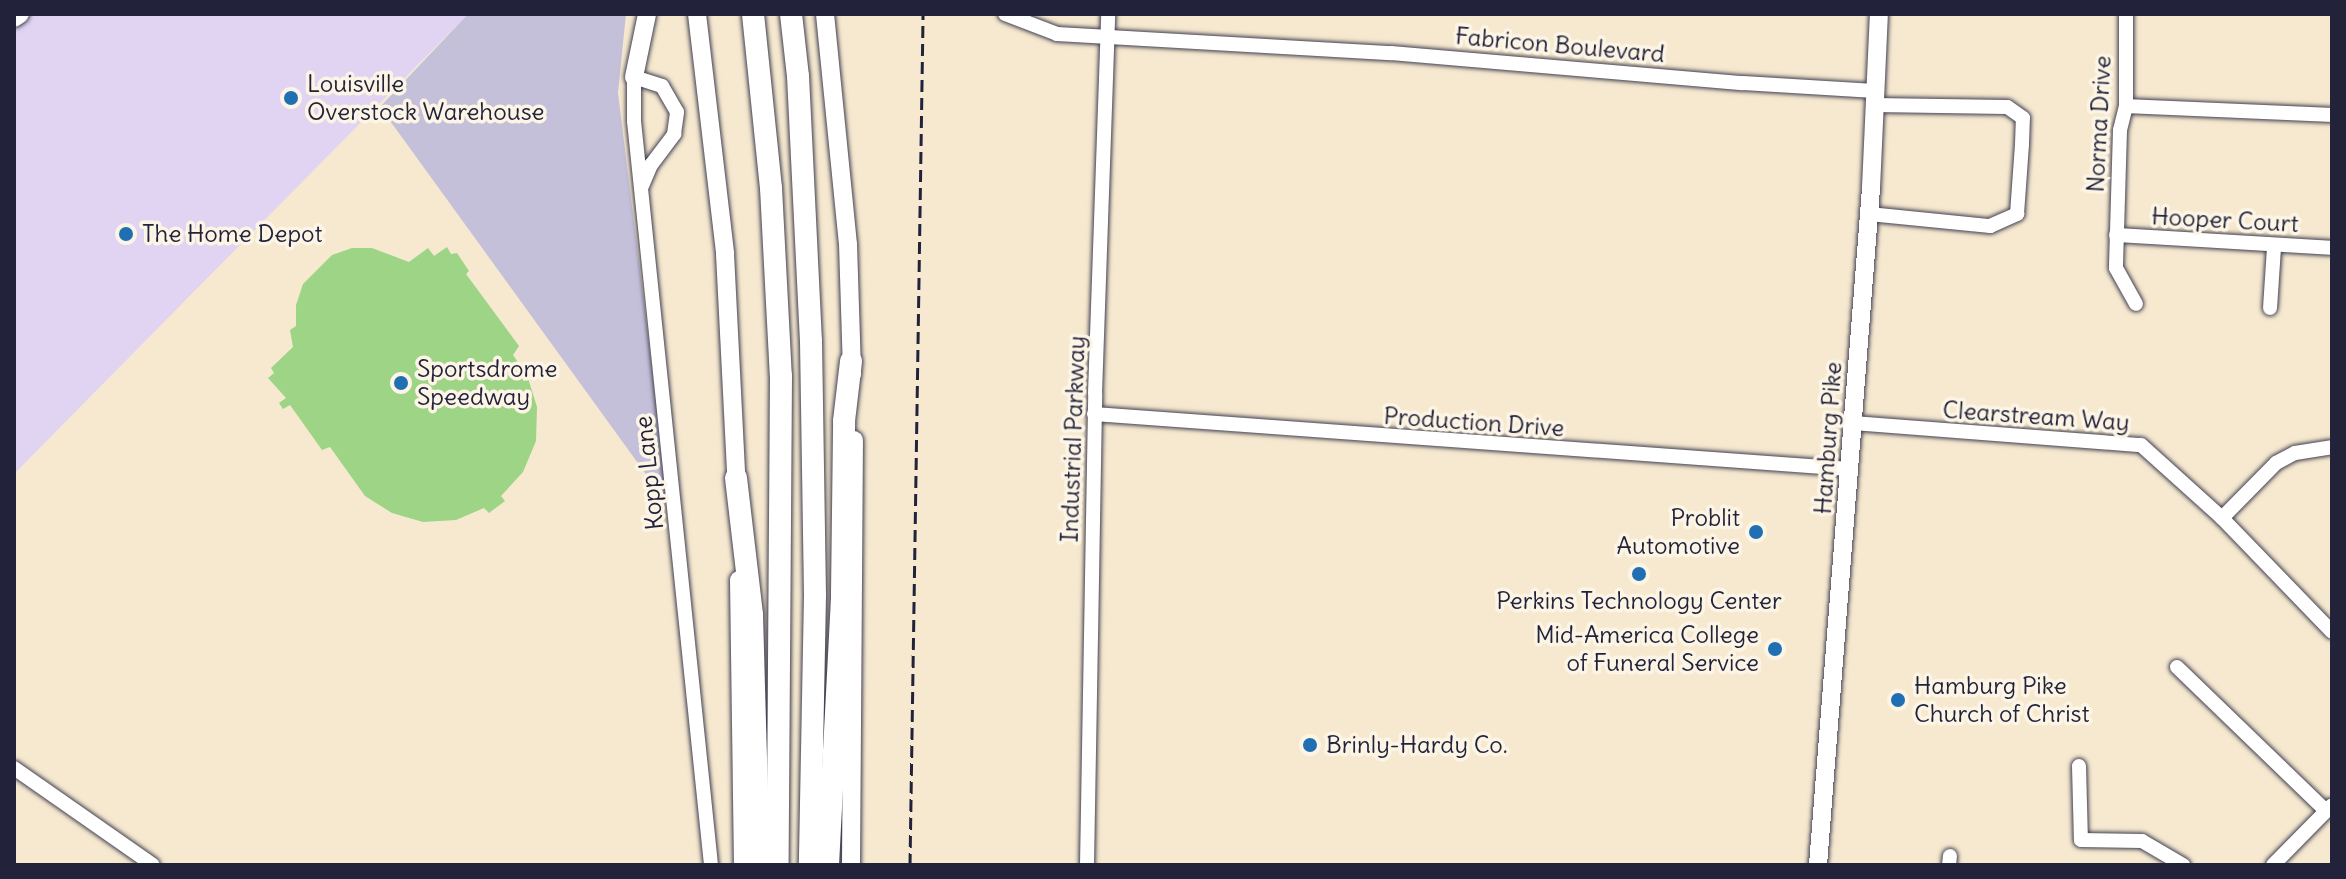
<!DOCTYPE html>
<style>
body{margin:0}
#map{position:relative;width:2346px;height:879px;overflow:hidden;background:#f6e9d0;font-family:Delius,sans-serif}
div>[style]{position:absolute}
.built>*{inset:0;background:#e1d4f3}
.industrial>*{inset:0;background:#c5c0da}
.green>*{inset:0;background:#9dd486}
.roads{filter:drop-shadow(0 0 2px #424051) drop-shadow(0 0 2px #424051)}
.minor>*{height:14px;margin:-7px;padding:0 7px;transform-origin:7px;border-radius:7px;background:#fff}
.major>*{height:18px;margin:-9px;padding:0 9px;transform-origin:9px;border-radius:9px;background:#fff}
.highway>*{height:22px;margin:-11px;padding:0 11px;transform-origin:11px;border-radius:11px;background:#fff}
.rail>*{height:3px;margin-top:-1.5px;transform-origin:0;background:repeating-linear-gradient(90deg,#22223b 0 12px,transparent 0 18px)}
.dots>*{width:22px;height:22px;translate:-50% -50%;box-sizing:border-box;border:4px solid #fcf5e5;border-radius:50%}
span{translate:-50% -50%;white-space:nowrap;text-align:center;line-height:1.15;-webkit-text-stroke:7px #fcf5e5;paint-order:stroke}
.street-label{font-size:24px;color:#22223b}
.poi-label{font-size:24px;color:#22223b}
.left{translate:0 -50%;text-align:left}
.right{translate:-100% -50%;text-align:right}
.frame{position:absolute;inset:0;border:16px solid #22223b;pointer-events:none}
</style>
<div id="map">
<div class="built">
<i style="clip-path:polygon(14px 14px,468px 14px,14px 474px)"></i>
</div>
<div class="industrial">
<i style="clip-path:polygon(468px 14px,626px 14px,618px 93px,669px 506px,380px 107px)"></i>
</div>
<div class="green">
<i style="clip-path:polygon(447px 247px,451px 254px,457px 253px,469px 271px,466px 274px,519px 346px,513px 355px,527px 375px,537px 407px,536px 441px,523px 472px,501px 496px,505px 501px,489px 513px,484px 508px,456px 520px,423px 522px,392px 513px,365px 496px,330px 447px,322px 450px,290px 405px,283px 409px,279px 403px,286px 398px,268px 378px,274px 373px,271px 368px,293px 347px,290px 330px,296px 326px,296px 305px,303px 284px,332px 255px,352px 248px,372px 248px,409px 262px,428px 248px,434px 256px)"></i>
</div>
<div class="roads">
<div class="minor">
<i style="left:1005px;top:14px;width:56px;rotate:21deg"></i>
<i style="left:1057px;top:34px;width:335px;rotate:3.3deg"></i>
<i style="left:1391px;top:53px;width:353px;rotate:4.9deg"></i>
<i style="left:1743px;top:83px;width:132px;rotate:3.5deg"></i>
<i style="left:2126px;top:14px;width:92px;rotate:90deg"></i>
<i style="left:2126px;top:106px;width:25px;rotate:104deg"></i>
<i style="left:2120px;top:130px;width:138px;rotate:91.7deg"></i>
<i style="left:2116px;top:268px;width:41px;rotate:60.9deg"></i>
<i style="left:2126px;top:106px;width:206px;rotate:2.5deg"></i>
<i style="left:642px;top:186px;width:23px;rotate:-67deg"></i>
<i style="left:651px;top:165px;width:39px;rotate:-53deg"></i>
<i style="left:674px;top:134px;width:22px;rotate:-82deg"></i>
<i style="left:677px;top:112px;width:30px;rotate:-120deg"></i>
<i style="left:662px;top:86px;width:29px;rotate:-162deg"></i>
<i style="left:634px;top:77px;width:44px;rotate:90deg"></i>
<i style="left:634px;top:121px;width:748px;rotate:84.09deg"></i>
<i style="left:1869px;top:214px;width:122px;rotate:5.7deg"></i>
<i style="left:1990px;top:226px;width:30px;rotate:-24deg"></i>
<i style="left:2017px;top:214px;width:70px;rotate:-85.9deg"></i>
<i style="left:2022px;top:144px;width:26px;rotate:-88deg"></i>
<i style="left:2023px;top:118px;width:19px;rotate:-145deg"></i>
<i style="left:2007px;top:107px;width:133px;rotate:-179.1deg"></i>
<i style="left:2116px;top:235px;width:216px;rotate:3.4deg"></i>
<i style="left:2270px;top:308px;width:61px;rotate:-86.2deg"></i>
<i style="left:1094px;top:414px;width:758px;rotate:4.16deg"></i>
<i style="left:1853px;top:423px;width:289px;rotate:4.4deg"></i>
<i style="left:2141px;top:445px;width:109px;rotate:42deg"></i>
<i style="left:2222px;top:518px;width:158px;rotate:46deg"></i>
<i style="left:2222px;top:518px;width:77px;rotate:-45.5deg"></i>
<i style="left:2276px;top:463px;width:21px;rotate:-28deg"></i>
<i style="left:2295px;top:453px;width:37px;rotate:-9deg"></i>
<i style="left:2177px;top:667px;width:207px;rotate:44deg"></i>
<i style="left:2079px;top:766px;width:74px;rotate:88.5deg"></i>
<i style="left:2081px;top:840px;width:61px;rotate:0.9deg"></i>
<i style="left:2142px;top:841px;width:48px;rotate:30.3deg"></i>
<i style="left:14px;top:768px;width:169px;rotate:34.9deg"></i>
<i style="left:1087px;top:865px;width:472px;rotate:-89deg"></i>
<i style="left:1095px;top:393px;width:379px;rotate:-88deg"></i>
<i style="left:1949px;top:865px;width:9px;rotate:-84deg"></i>
<i style="left:2273px;top:865px;width:83px;rotate:-45.5deg"></i>
</div>
<div class="major">
<i style="left:697px;top:14px;width:242px;rotate:83.3deg"></i>
<i style="left:725px;top:254px;width:236px;rotate:87.1deg"></i>
<i style="left:825px;top:14px;width:231px;rotate:84.3deg"></i>
<i style="left:848px;top:244px;width:130px;rotate:88.2deg"></i>
<i style="left:14px;top:18px;width:7px;rotate:-34deg"></i>
<i style="left:634px;top:77px;width:64px;rotate:-78.3deg"></i>
<i style="left:739px;top:580px;width:285px;rotate:89.2deg"></i>
<i style="left:851px;top:865px;width:425px;rotate:-89.6deg"></i>
<i style="left:1818px;top:865px;width:679px;rotate:-85.52deg"></i>
<i style="left:1871px;top:188px;width:174px;rotate:-87.4deg"></i>
</div>
<div class="highway">
<i style="left:753px;top:14px;width:175px;rotate:84.1deg"></i>
<i style="left:771px;top:188px;width:188px;rotate:87deg"></i>
<i style="left:781px;top:376px;width:489px;rotate:90.4deg"></i>
<i style="left:791px;top:14px;width:62px;rotate:83.6deg"></i>
<i style="left:798px;top:76px;width:265px;rotate:87.2deg"></i>
<i style="left:811px;top:341px;width:254px;rotate:89.1deg"></i>
<i style="left:815px;top:595px;width:270px;rotate:91.1deg"></i>
<i style="left:736px;top:478px;width:138px;rotate:83.3deg"></i>
<i style="left:752px;top:615px;width:250px;rotate:88.4deg"></i>
<i style="left:828px;top:865px;width:271px;rotate:-87deg"></i>
<i style="left:842px;top:594px;width:173px;rotate:-89.3deg"></i>
<i style="left:844px;top:421px;width:60px;rotate:-83.3deg"></i>
</div>
</div>
<div class="rail">
<i style="left:910px;top:865px;width:851px;rotate:-89.12deg"></i>
</div>
<div class="dots">
<i style="left:291px;top:98px;background:#1f6fb2"></i>
<i style="left:126px;top:234px;background:#1f6fb2"></i>
<i style="left:401px;top:383px;background:#1f6fb2"></i>
<i style="left:1756px;top:532px;background:#1f6fb2"></i>
<i style="left:1639px;top:574px;background:#1f6fb2"></i>
<i style="left:1775px;top:649px;background:#1f6fb2"></i>
<i style="left:1898px;top:700px;background:#1f6fb2"></i>
<i style="left:1310px;top:745px;background:#1f6fb2"></i>
</div>
<div class="street-label">
<span style="left:1560px;top:45px;rotate:5deg">Fabricon Boulevard</span>
<span style="left:2099px;top:124px;rotate:-87deg">Norma Drive</span>
<span style="left:2225px;top:220px;rotate:3deg">Hooper Court</span>
<span style="left:2036px;top:416px;rotate:4deg">Clearstream Way</span>
<span style="left:1474px;top:422px;rotate:4deg">Production Drive</span>
<span style="left:1828px;top:438px;rotate:-86deg">Hamburg Pike</span>
<span style="left:1073px;top:439px;rotate:-88deg">Industrial Parkway</span>
<span style="left:649px;top:473px;rotate:-96deg">Kopp Lane</span>
</div>
<div class="poi-label">
<span class="left" style="left:307px;top:98px">Louisville<br>Overstock Warehouse</span>
<span class="left" style="left:142px;top:234px">The Home Depot</span>
<span class="left" style="left:417px;top:383px">Sportsdrome<br>Speedway</span>
<span class="right" style="left:1740px;top:532px">Problit<br>Automotive</span>
<span style="left:1639px;top:601px">Perkins Technology Center</span>
<span class="right" style="left:1759px;top:649px">Mid-America College<br>of Funeral Service</span>
<span class="left" style="left:1914px;top:700px">Hamburg Pike<br>Church of Christ</span>
<span class="left" style="left:1326px;top:745px">Brinly-Hardy Co.</span>
</div>
<div class="frame"></div>
</div>
